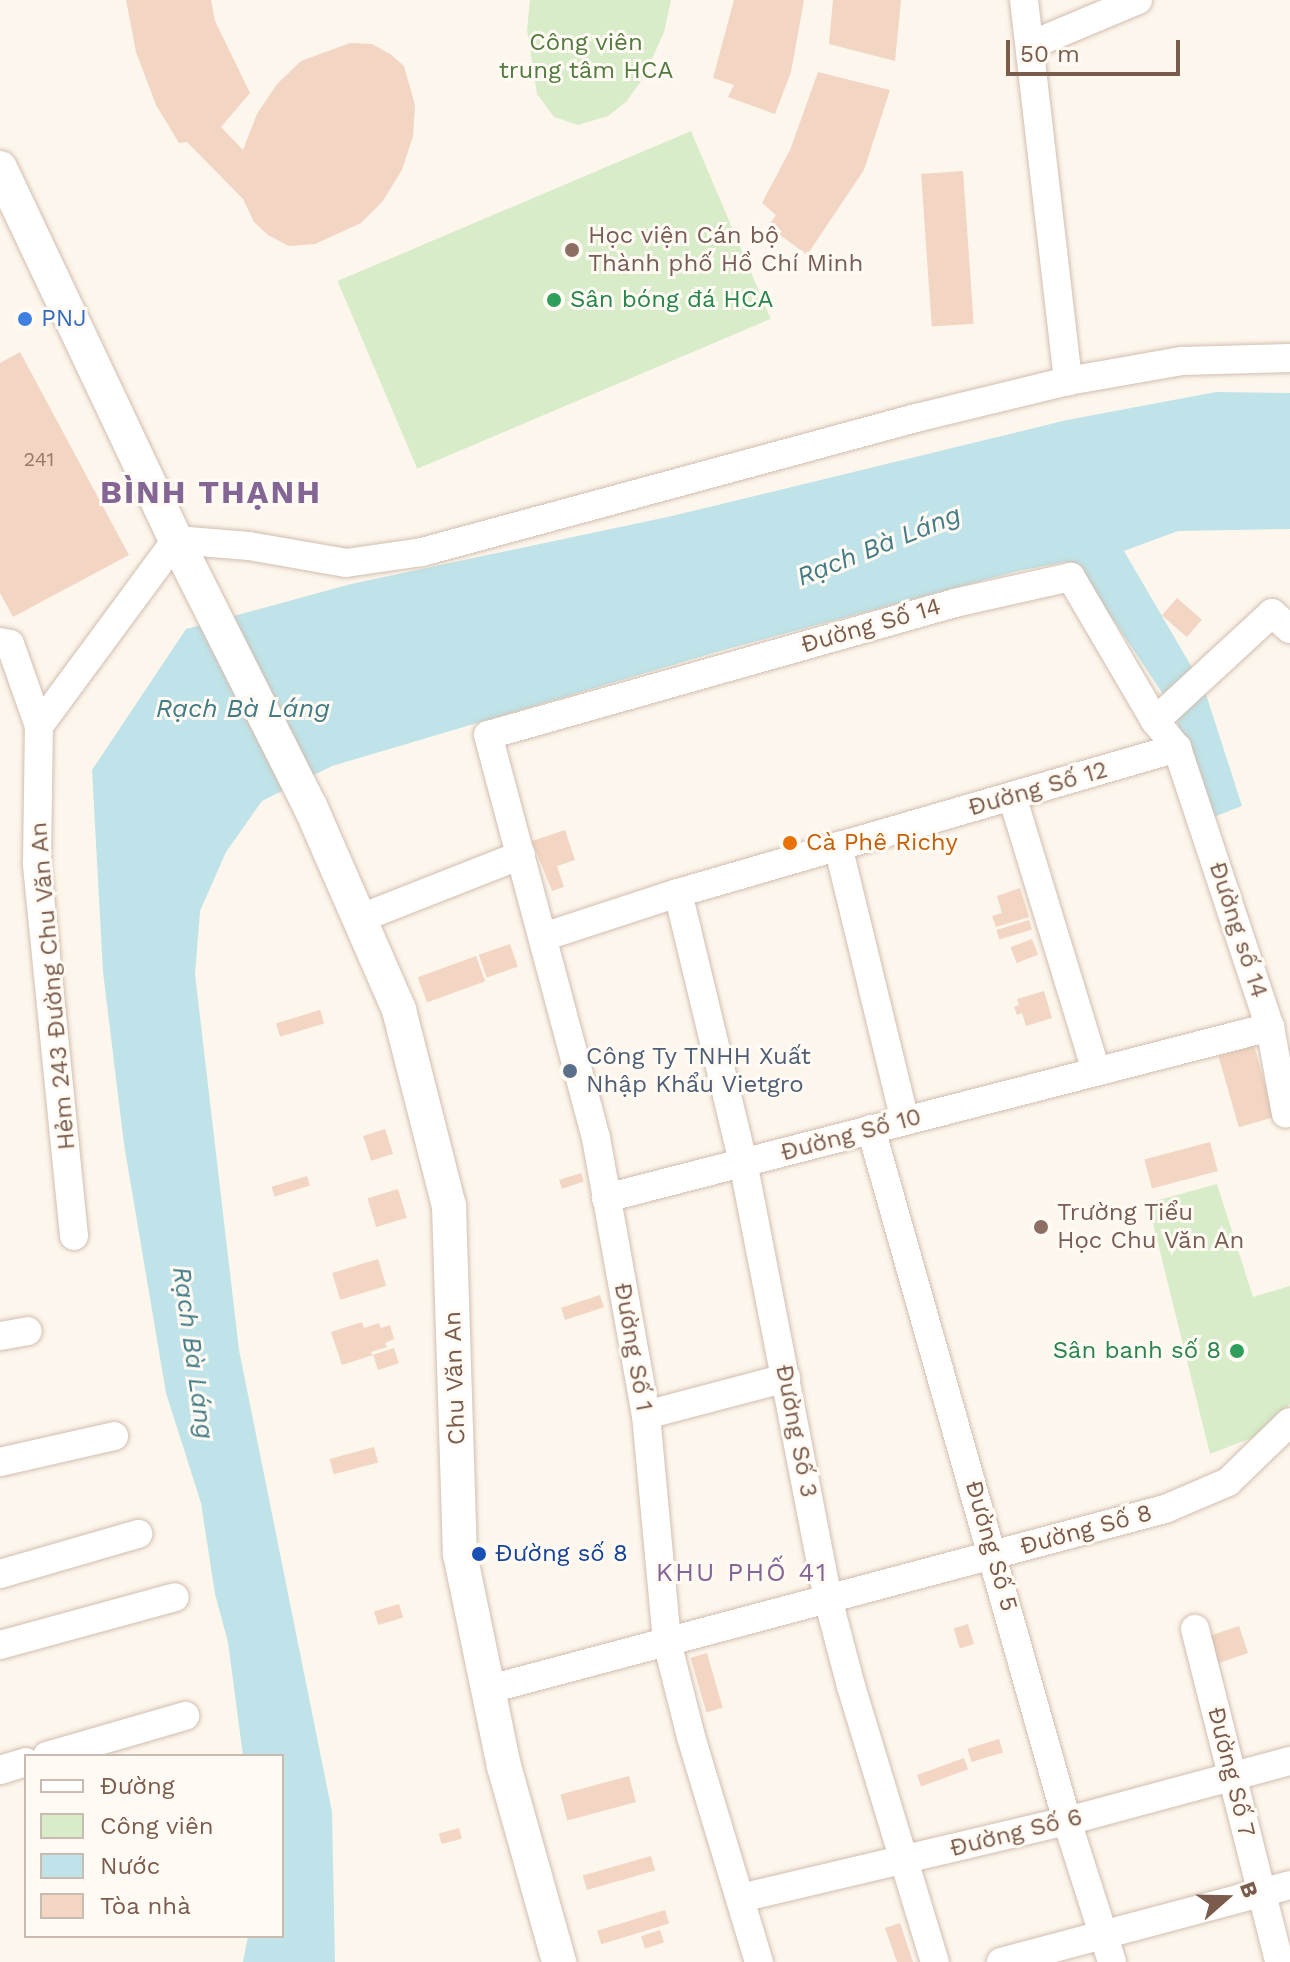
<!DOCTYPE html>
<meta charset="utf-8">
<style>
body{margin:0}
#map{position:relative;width:1290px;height:1962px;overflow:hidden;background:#fdf6ec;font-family:"Work Sans",sans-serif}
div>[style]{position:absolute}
.green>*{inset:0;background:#d8ecc9;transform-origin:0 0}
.water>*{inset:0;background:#bfe3e8}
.building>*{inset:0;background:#f3d5c3;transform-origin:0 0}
.roads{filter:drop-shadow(0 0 2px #d1beb0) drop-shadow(0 0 2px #d1beb0)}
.minor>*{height:28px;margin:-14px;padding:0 14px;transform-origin:14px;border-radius:14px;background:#fff}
.tertiary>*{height:34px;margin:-17px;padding:0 17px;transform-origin:17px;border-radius:17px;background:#fff}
.dots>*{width:22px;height:22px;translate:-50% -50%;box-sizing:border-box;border:4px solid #fffaf3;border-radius:50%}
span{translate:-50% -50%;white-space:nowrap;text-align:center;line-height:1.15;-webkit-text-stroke:6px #fffaf3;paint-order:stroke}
.number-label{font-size:20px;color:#987a6a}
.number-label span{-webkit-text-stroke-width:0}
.park-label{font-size:24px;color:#537a41}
.education-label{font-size:24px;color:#785e54}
.left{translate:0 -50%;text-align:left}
.leisure-label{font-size:24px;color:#27864d}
.right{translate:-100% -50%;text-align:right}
.shop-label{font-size:24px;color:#366cbe}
.street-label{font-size:24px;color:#7a5c4d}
.food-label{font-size:24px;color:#c56008}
.service-label{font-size:24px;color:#4e5e75}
.transit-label{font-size:24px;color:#164399}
.water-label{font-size:26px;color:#437c86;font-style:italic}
.neighbourhood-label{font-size:26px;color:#846695;letter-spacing:2px}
.district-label{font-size:32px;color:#846695;font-weight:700;letter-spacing:2px}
.legend{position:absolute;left:24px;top:1754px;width:260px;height:184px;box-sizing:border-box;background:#fffaf3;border:2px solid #cabbb1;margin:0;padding:10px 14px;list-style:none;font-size:24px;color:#7a5c4d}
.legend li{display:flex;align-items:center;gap:16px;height:40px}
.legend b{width:40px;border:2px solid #cabbb1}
.north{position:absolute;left:1186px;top:1858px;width:80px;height:80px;-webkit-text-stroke:6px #fffaf3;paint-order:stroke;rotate:70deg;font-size:22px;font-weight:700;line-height:32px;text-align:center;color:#7a5c4d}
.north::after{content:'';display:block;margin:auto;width:28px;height:36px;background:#7a5c4d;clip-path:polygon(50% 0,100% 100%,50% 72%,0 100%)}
.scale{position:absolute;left:1006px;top:40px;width:174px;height:36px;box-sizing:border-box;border:4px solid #7a5c4d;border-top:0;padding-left:10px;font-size:24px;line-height:28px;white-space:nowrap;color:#7a5c4d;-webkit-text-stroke:6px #fffaf3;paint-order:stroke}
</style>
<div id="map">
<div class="green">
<i style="clip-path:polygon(530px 0,671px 0,664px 32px,644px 77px,626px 102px,608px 116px,578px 125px,554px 117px,537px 94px,527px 30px)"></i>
<i style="left:691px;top:131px;width:204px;height:384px;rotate:67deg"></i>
<i style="clip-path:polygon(1217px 1184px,1253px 1297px,1290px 1286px,1290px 1404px,1259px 1435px,1210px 1454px,1148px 1203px)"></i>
</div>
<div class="water">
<i style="clip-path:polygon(1216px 392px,1290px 393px,1290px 529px,1178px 531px,1124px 551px,1204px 688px,1242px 806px,1203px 821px,1175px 712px,1078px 567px,1066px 562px,1018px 571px,720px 651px,332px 766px,262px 801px,226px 852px,200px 911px,195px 974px,239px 1350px,332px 1812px,335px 1962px,243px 1962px,248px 1936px,282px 1936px,282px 1756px,243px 1756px,228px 1642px,215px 1594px,201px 1503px,166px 1393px,124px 1144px,103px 972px,92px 770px,186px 629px,351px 584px,672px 516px,1067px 420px)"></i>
</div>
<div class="building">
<i style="clip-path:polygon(126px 0,211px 0,215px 21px,250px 93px,221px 127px,243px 150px,257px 114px,277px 84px,301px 61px,350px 43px,372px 44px,390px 54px,404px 66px,415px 105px,413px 136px,402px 170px,382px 202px,361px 223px,315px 244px,289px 246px,268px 235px,254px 222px,243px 199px,187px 142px,179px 143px,156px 105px,136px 52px)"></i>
<i style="clip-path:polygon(734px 0,804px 0,791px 72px,775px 114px,728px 97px,734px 85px,713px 78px)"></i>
<i style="clip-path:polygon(833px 0,901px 0,895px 61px,829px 44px)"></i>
<i style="clip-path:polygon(818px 72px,890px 90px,864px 170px,807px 255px,768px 226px,776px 215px,762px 203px,790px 150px)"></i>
<i style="left:963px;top:171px;width:153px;height:42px;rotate:86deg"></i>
<i style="clip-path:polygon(20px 352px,129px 555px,13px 617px,0 593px,0 363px)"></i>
<i style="left:1177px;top:598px;width:33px;height:23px;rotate:41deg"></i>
<i style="clip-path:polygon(565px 830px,575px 860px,557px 866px,564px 887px,552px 891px,532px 841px)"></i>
<i style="clip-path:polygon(1020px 888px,1029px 917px,996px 927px,992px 916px,1002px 913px,997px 896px)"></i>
<i style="left:1029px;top:920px;width:10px;height:34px;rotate:73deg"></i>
<i style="left:1032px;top:939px;width:17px;height:23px;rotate:69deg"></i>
<i style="left:510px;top:944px;width:24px;height:33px;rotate:71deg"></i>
<i style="left:476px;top:956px;width:27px;height:62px;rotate:70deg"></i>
<i style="clip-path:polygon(1044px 991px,1052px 1018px,1026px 1026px,1022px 1013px,1017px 1015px,1014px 1007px,1019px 1005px,1017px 999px)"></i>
<i style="left:320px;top:1010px;width:14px;height:46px;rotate:73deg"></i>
<i style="left:1254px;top:1046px;width:74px;height:37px;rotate:74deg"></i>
<i style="left:385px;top:1129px;width:26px;height:23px;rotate:72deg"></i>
<i style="left:1210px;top:1142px;width:30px;height:68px;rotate:75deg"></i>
<i style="left:581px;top:1173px;width:9px;height:23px;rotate:72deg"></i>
<i style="left:307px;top:1176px;width:10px;height:37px;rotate:73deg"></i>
<i style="left:398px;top:1189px;width:30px;height:32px;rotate:73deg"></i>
<i style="left:378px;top:1259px;width:28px;height:48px;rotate:73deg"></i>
<i style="left:600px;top:1295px;width:13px;height:41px;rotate:72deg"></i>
<i style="clip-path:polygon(362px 1322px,364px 1328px,379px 1323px,381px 1328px,390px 1325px,394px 1339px,385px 1343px,387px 1347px,371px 1352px,373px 1355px,342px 1365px,331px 1332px)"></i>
<i style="left:394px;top:1348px;width:16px;height:22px;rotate:72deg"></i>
<i style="left:374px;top:1447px;width:16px;height:46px;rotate:75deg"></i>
<i style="left:399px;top:1604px;width:14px;height:26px;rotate:73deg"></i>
<i style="left:968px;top:1624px;width:21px;height:15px;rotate:73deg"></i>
<i style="clip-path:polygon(1239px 1626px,1248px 1653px,1210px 1666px,1209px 1636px)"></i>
<i style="left:707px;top:1653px;width:57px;height:17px;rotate:74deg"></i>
<i style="left:999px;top:1739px;width:14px;height:33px;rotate:73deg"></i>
<i style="left:964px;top:1758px;width:12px;height:50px;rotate:70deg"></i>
<i style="left:629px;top:1776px;width:27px;height:71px;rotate:75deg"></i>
<i style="left:459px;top:1828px;width:11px;height:21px;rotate:75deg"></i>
<i style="left:651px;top:1856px;width:15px;height:71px;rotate:74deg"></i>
<i style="left:665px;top:1910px;width:14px;height:71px;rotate:73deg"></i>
<i style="clip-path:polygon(900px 1923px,913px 1962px,897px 1962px,885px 1928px)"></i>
<i style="left:660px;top:1930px;width:13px;height:20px;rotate:72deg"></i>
</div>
<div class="roads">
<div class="minor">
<i style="left:1024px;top:0;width:384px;rotate:83.4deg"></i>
<i style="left:1031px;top:45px;width:116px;rotate:-22.8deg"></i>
<i style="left:0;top:642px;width:10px;rotate:11deg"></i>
<i style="left:10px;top:644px;width:87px;rotate:70.5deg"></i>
<i style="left:1155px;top:721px;width:159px;rotate:-42.7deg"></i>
<i style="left:1272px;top:613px;width:24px;rotate:42deg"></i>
<i style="left:1177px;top:748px;width:294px;rotate:71.6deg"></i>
<i style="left:1270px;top:1027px;width:88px;rotate:79.6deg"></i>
<i style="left:1012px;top:796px;width:288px;rotate:73deg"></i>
<i style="left:838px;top:846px;width:282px;rotate:76.3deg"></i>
<i style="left:678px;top:893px;width:277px;rotate:76.4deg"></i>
<i style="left:743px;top:1162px;width:445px;rotate:79deg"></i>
<i style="left:828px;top:1599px;width:90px;rotate:75.2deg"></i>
<i style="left:851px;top:1686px;width:288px;rotate:73.1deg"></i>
<i style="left:361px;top:918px;width:172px;rotate:-21.5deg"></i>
<i style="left:543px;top:937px;width:142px;rotate:-18.1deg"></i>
<i style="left:678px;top:893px;width:520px;rotate:-16.2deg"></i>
<i style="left:1177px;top:748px;width:35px;rotate:-129deg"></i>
<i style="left:1155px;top:721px;width:167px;rotate:-120.3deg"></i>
<i style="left:1071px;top:577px;width:119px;rotate:167.4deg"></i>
<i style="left:955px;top:603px;width:485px;rotate:164.2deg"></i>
<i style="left:488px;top:735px;width:417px;rotate:75deg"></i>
<i style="left:596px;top:1138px;width:281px;rotate:79.8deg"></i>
<i style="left:646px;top:1415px;width:228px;rotate:84.7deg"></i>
<i style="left:667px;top:1642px;width:98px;rotate:75.8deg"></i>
<i style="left:691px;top:1737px;width:235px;rotate:73.2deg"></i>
<i style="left:871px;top:1129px;width:719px;rotate:74.19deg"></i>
<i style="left:1067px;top:1821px;width:148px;rotate:72.3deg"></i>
<i style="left:606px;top:1198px;width:686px;rotate:-14.44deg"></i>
<i style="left:74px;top:1236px;width:375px;rotate:-95.7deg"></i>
<i style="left:37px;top:863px;width:137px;rotate:-89.2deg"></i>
<i style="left:39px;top:726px;width:231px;rotate:-53.6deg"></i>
<i style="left:176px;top:540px;width:73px;rotate:4.7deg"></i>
<i style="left:249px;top:546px;width:98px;rotate:9.9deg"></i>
<i style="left:346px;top:563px;width:77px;rotate:-8.2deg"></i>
<i style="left:422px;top:552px;width:512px;rotate:-15.18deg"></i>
<i style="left:916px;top:418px;width:156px;rotate:-13.7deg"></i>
<i style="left:1068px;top:381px;width:116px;rotate:-10deg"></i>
<i style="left:1182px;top:361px;width:108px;rotate:-1.6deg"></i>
<i style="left:0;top:1336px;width:28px;rotate:-10deg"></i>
<i style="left:646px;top:1415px;width:145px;rotate:-14.8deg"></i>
<i style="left:0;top:1462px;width:117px;rotate:-12.8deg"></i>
<i style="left:0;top:1574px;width:144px;rotate:-16.2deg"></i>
<i style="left:1195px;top:1629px;width:343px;rotate:75.8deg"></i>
<i style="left:0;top:1645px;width:181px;rotate:-15.3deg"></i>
<i style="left:486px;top:1690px;width:703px;rotate:-14.93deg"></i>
<i style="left:1165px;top:1509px;width:69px;rotate:-23.2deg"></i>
<i style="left:1228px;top:1482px;width:86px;rotate:-44.1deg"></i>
<i style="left:47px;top:1756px;width:144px;rotate:-16.2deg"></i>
<i style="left:0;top:1770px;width:27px;rotate:-17deg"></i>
<i style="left:741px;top:1898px;width:335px;rotate:-13.3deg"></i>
<i style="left:1067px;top:1821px;width:231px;rotate:-15.1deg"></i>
<i style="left:1001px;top:1962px;width:299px;rotate:-14.9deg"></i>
</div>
<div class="tertiary">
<i style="left:0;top:168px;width:412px;rotate:64.7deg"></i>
<i style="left:176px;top:540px;width:298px;rotate:63.3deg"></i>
<i style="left:310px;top:806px;width:223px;rotate:66.4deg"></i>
<i style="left:399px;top:1010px;width:202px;rotate:75.7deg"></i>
<i style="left:449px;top:1206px;width:348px;rotate:88.2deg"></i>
<i style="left:460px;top:1554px;width:217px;rotate:78.3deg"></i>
<i style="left:504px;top:1766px;width:204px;rotate:74.3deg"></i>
</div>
</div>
<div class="dots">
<i style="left:572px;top:250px;background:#8d6e63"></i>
<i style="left:554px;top:300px;background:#2e9e5b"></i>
<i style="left:25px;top:319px;background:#3f7fe0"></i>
<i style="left:790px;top:843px;background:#e8710a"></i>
<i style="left:570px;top:1071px;background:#5c6f8a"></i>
<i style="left:1041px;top:1227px;background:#8d6e63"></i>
<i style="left:1237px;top:1351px;background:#2e9e5b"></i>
<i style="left:479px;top:1554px;background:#1a4fb4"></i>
</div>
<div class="number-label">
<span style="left:39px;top:459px">241</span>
</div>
<div class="park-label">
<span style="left:586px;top:57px">Công viên<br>trung tâm HCA</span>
</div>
<div class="education-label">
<span class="left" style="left:588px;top:250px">Học viện Cán bộ<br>Thành phố Hồ Chí Minh</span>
<span class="left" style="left:1057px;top:1227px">Trường Tiểu<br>Học Chu Văn An</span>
</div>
<div class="leisure-label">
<span class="left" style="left:570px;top:300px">Sân bóng đá HCA</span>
<span class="right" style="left:1221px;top:1351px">Sân banh số 8</span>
</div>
<div class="shop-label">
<span class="left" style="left:41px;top:319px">PNJ</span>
</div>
<div class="street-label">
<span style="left:871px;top:626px;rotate:-16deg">Đường Số 14</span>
<span style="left:1038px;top:789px;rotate:-16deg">Đường Số 12</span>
<span style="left:1238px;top:930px;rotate:72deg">Đường số 14</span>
<span style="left:53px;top:986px;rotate:-95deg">Hẻm 243 Đường Chu Văn An</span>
<span style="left:851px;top:1135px;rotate:-15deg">Đường Số 10</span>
<span style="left:633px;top:1347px;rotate:80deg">Đường Số 1</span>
<span style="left:455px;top:1378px;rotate:-92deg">Chu Văn An</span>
<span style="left:796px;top:1431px;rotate:79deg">Đường Số 3</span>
<span style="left:1086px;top:1530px;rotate:-15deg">Đường Số 8</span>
<span style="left:991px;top:1546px;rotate:74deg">Đường Số 5</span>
<span style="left:1231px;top:1772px;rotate:76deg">Đường Số 7</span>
<span style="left:1016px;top:1833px;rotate:-14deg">Đường Số 6</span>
</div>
<div class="food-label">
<span class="left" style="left:806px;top:843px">Cà Phê Richy</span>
</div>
<div class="service-label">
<span class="left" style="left:586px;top:1071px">Công Ty TNHH Xuất<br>Nhập Khẩu Vietgro</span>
</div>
<div class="transit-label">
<span class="left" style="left:495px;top:1554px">Đường số 8</span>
</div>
<div class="water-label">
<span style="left:879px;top:546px;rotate:-22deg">Rạch Bà Láng</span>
<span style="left:243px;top:709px">Rạch Bà Láng</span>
<span style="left:193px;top:1353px;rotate:82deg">Rạch Bà Láng</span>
</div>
<div class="neighbourhood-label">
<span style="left:742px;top:1573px">KHU PHỐ 41</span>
</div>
<div class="district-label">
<span style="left:211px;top:492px">BÌNH THẠNH</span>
</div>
<ul class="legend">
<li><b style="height:10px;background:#fff"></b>Đường</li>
<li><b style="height:22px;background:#d8ecc9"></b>Công viên</li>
<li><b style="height:22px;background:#bfe3e8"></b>Nước</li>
<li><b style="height:22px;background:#f3d5c3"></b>Tòa nhà</li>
</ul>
<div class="north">B</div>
<div class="scale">50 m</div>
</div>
